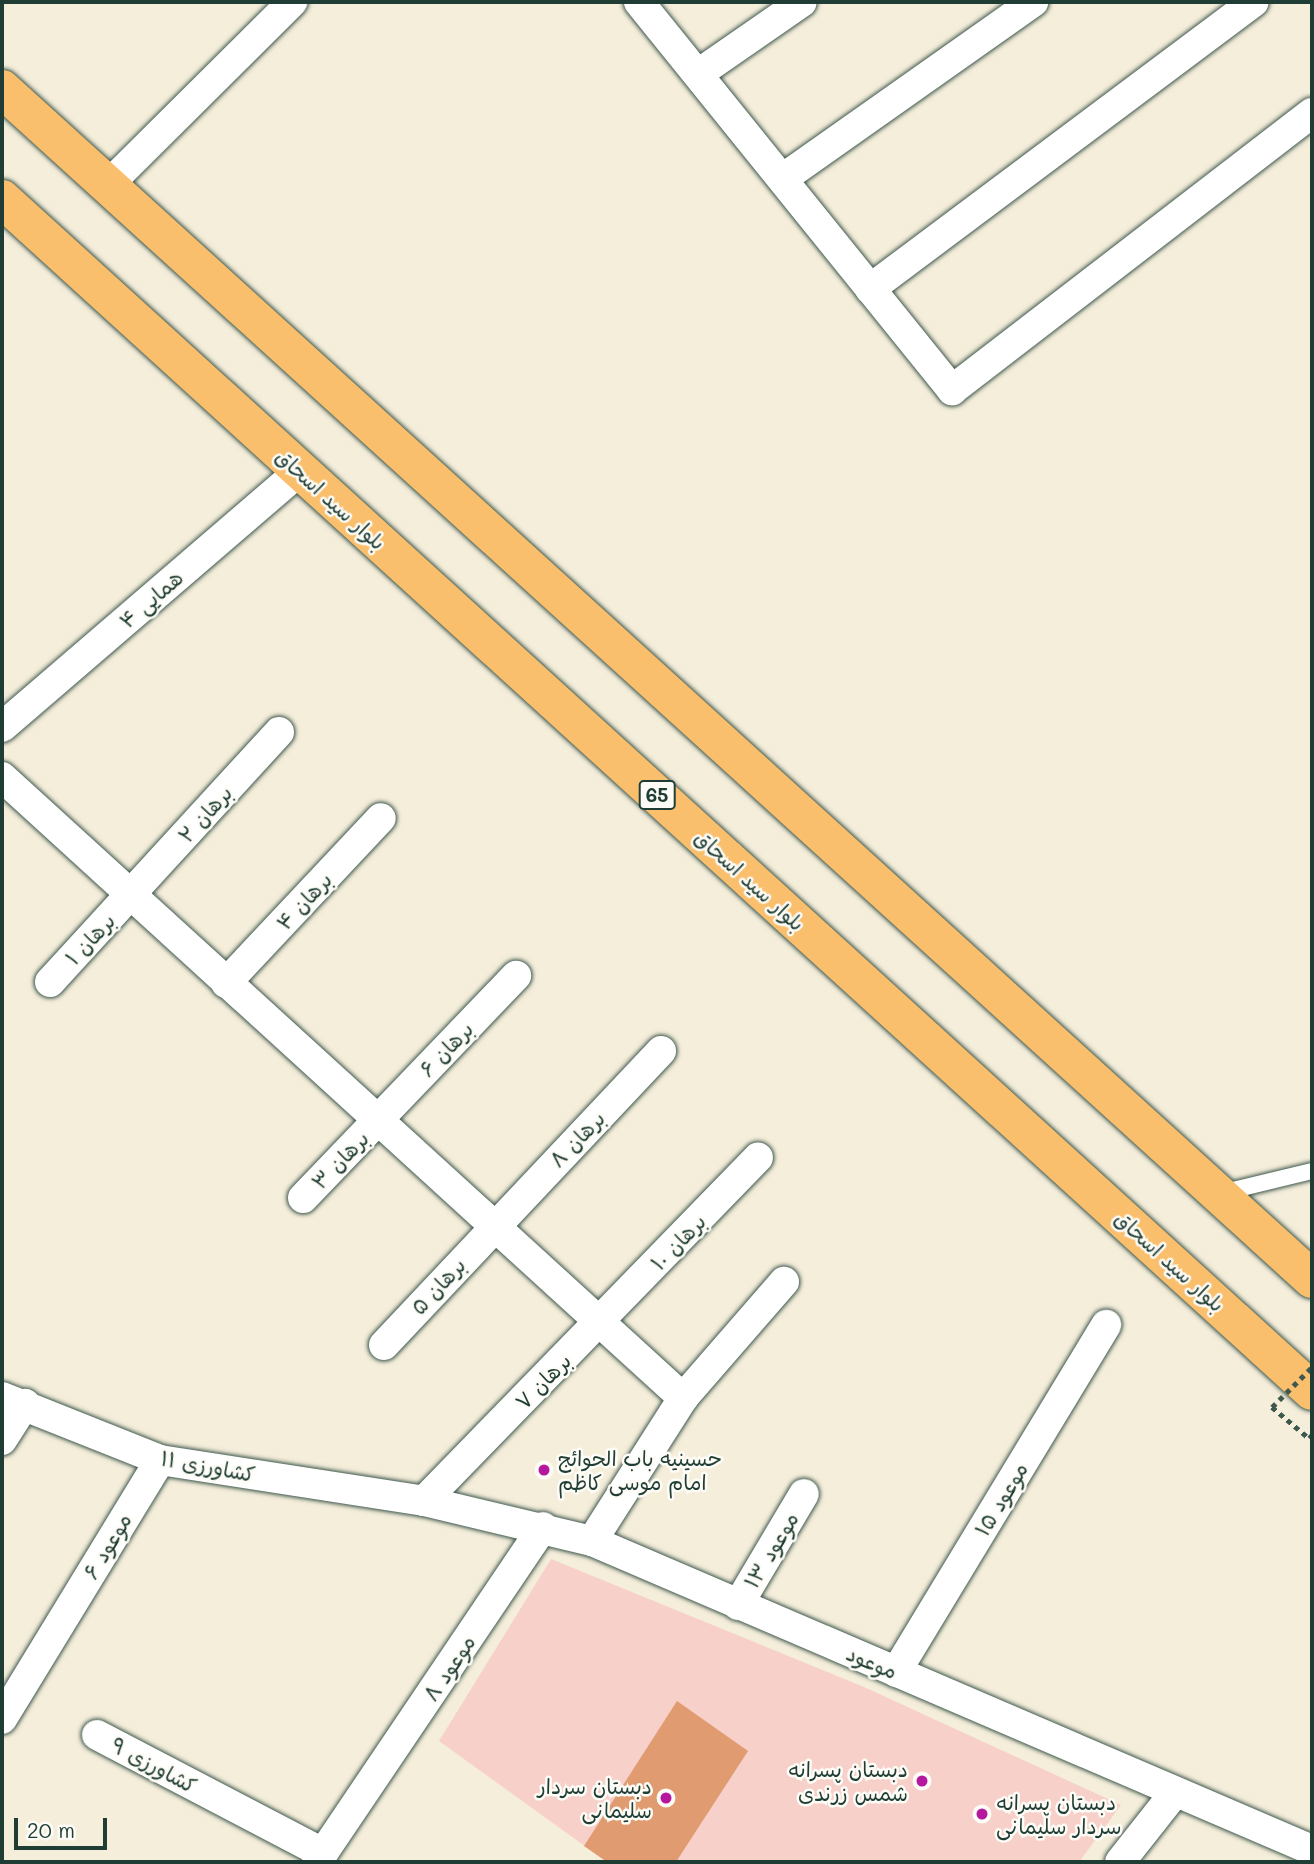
<!DOCTYPE html>
<meta charset="utf-8">
<style>
body{margin:0}
#map{position:relative;width:1314px;height:1864px;overflow:hidden;background:#f5eedb;font-family:Mali,"Playpen Sans Arabic",sans-serif}
div>[style]{position:absolute}
.built>*{inset:0;background:#f7d0ca}
.building>*{inset:0;background:#e09b70}
.path>*{height:4.5px;margin-top:-2.25px;transform-origin:0;background:repeating-linear-gradient(90deg,#3f584d 0 5px,transparent 0 10px)}
.roads{filter:drop-shadow(0 0 2px #3f584d) drop-shadow(0 0 2px #3f584d)}
.service>*{height:16px;margin:-8px;padding:0 8px;transform-origin:8px;border-radius:8px;background:#fff}
.minor>*{height:30px;margin:-15px;padding:0 15px;transform-origin:15px;border-radius:15px;background:#fff}
.primary>*{height:38px;margin:-19px;padding:0 19px;transform-origin:19px;border-radius:19px;background:#f9bf6d}
.path-bridge>*{height:4.5px;margin-top:-2.25px;transform-origin:0;background:repeating-linear-gradient(90deg,#3f584d 0 5px,transparent 0 10px)}
.dots>*{width:19px;height:19px;translate:-50% -50%;box-sizing:border-box;border:4px solid #fdfcf7;border-radius:50%}
span{translate:-50% -50%;white-space:nowrap;text-align:center;line-height:1.15;-webkit-text-stroke:5px #fdfcf7;paint-order:stroke}
.shield-label span{padding:2px 5px;background:#fdfcf7;border:2px solid;border-radius:5px;-webkit-text-stroke-width:0}
.shield-label{font-size:19px;color:#1f3d34;font-weight:700}
.street-label{font-size:21px;color:#1f3d34}
.poi-label{font-size:21px;color:#1f3d34}
.left{translate:0 -50%;text-align:left}
.right{translate:-100% -50%;text-align:right}
.frame{position:absolute;inset:0;border:4px solid #1f3d34;pointer-events:none}
.scale{position:absolute;left:14px;top:1818px;width:93px;height:32px;box-sizing:border-box;border:4px solid #1f3d34;border-top:0;padding-left:9px;font-size:21px;line-height:24px;white-space:nowrap;color:#1f3d34;-webkit-text-stroke:5px #fdfcf7;paint-order:stroke}
</style>
<div id="map">
<div class="built">
<i style="clip-path:polygon(551px 1559px,864px 1687px,1121px 1805px,1079px 1862px,607px 1862px,439px 1741px)"></i>
</div>
<div class="building">
<i style="clip-path:polygon(677px 1701px,748px 1751px,676px 1862px,607px 1862px,584px 1846px)"></i>
</div>
<div class="path">
<i style="left:1272px;top:1407px;width:48px;rotate:40deg"></i>
<i style="left:1309px;top:1438px;width:4px;rotate:-45deg"></i>
</div>
<div class="roads">
<div class="service">
<i style="left:1221px;top:1193px;width:94px;rotate:-13.6deg"></i>
</div>
<div class="minor">
<i style="left:639px;top:2px;width:499px;rotate:51.1deg"></i>
<i style="left:952px;top:390px;width:454px;rotate:-37.6deg"></i>
<i style="left:698px;top:74px;width:126px;rotate:-34.7deg"></i>
<i style="left:785px;top:177px;width:304px;rotate:-35.2deg"></i>
<i style="left:108px;top:185px;width:260px;rotate:-44.8deg"></i>
<i style="left:870px;top:289px;width:479px;rotate:-36.8deg"></i>
<i style="left:2px;top:727px;width:393px;rotate:-40.7deg"></i>
<i style="left:2px;top:777px;width:922px;rotate:42.36deg"></i>
<i style="left:50px;top:982px;width:339px;rotate:-47.5deg"></i>
<i style="left:226px;top:983px;width:226px;rotate:-46.8deg"></i>
<i style="left:303px;top:1198px;width:308px;rotate:-46.2deg"></i>
<i style="left:384px;top:1345px;width:404px;rotate:-46.7deg"></i>
<i style="left:2px;top:1397px;width:170px;rotate:21.7deg"></i>
<i style="left:160px;top:1460px;width:267px;rotate:8.8deg"></i>
<i style="left:424px;top:1501px;width:173px;rotate:13.4deg"></i>
<i style="left:592px;top:1541px;width:784px;rotate:23.23deg"></i>
<i style="left:2px;top:1440px;width:43px;rotate:-57.4deg"></i>
<i style="left:424px;top:1501px;width:479px;rotate:-45.8deg"></i>
<i style="left:592px;top:1541px;width:169px;rotate:-57.5deg"></i>
<i style="left:683px;top:1398px;width:154px;rotate:-49deg"></i>
<i style="left:738px;top:1605px;width:129px;rotate:-59.3deg"></i>
<i style="left:896px;top:1672px;width:406px;rotate:-58.8deg"></i>
<i style="left:2px;top:1719px;width:303px;rotate:-58.6deg"></i>
<i style="left:97px;top:1735px;width:255px;rotate:27.6deg"></i>
<i style="left:317px;top:1862px;width:404px;rotate:-56deg"></i>
<i style="left:1120px;top:1862px;width:85px;rotate:-51.7deg"></i>
</div>
<div class="primary">
<i style="left:2px;top:89px;width:1770px;rotate:42.25deg"></i>
<i style="left:2px;top:199px;width:1771px;rotate:42.3deg"></i>
</div>
</div>
<div class="path-bridge">
<i style="left:1272px;top:1407px;width:57px;rotate:-45deg"></i>
</div>
<div class="dots">
<i style="left:544px;top:1470px;background:#b5179e"></i>
<i style="left:922px;top:1781px;background:#b5179e"></i>
<i style="left:666px;top:1798px;background:#b5179e"></i>
<i style="left:982px;top:1814px;background:#b5179e"></i>
</div>
<div class="shield-label">
<span style="left:657px;top:795px">65</span>
</div>
<div class="street-label">
<span style="left:331px;top:499px;rotate:42deg">بلوار سید اسحاق</span>
<span style="left:151px;top:599px;rotate:-41deg">همایی ۴</span>
<span style="left:205px;top:814px;rotate:-48deg">برهان ۲</span>
<span style="left:750px;top:880px;rotate:42deg">بلوار سید اسحاق</span>
<span style="left:304px;top:901px;rotate:-47deg">برهان ۴</span>
<span style="left:90px;top:939px;rotate:-47deg">برهان ۱</span>
<span style="left:446px;top:1049px;rotate:-46deg">برهان ۶</span>
<span style="left:577px;top:1139px;rotate:-46deg">برهان ۸</span>
<span style="left:340px;top:1160px;rotate:-46deg">برهان ۳</span>
<span style="left:678px;top:1242px;rotate:-46deg">برهان ۱۰</span>
<span style="left:1170px;top:1261px;rotate:42deg">بلوار سید اسحاق</span>
<span style="left:438px;top:1286px;rotate:-47deg">برهان ۵</span>
<span style="left:543px;top:1381px;rotate:-45deg">برهان ۷</span>
<span style="left:208px;top:1466px;rotate:10deg">کشاورزی ۱۱</span>
<span style="left:1001px;top:1499px;rotate:-59deg">موعود ۱۵</span>
<span style="left:107px;top:1546px;rotate:-59deg">موعود ۶</span>
<span style="left:771px;top:1550px;rotate:-59deg">موعود ۱۳</span>
<span style="left:872px;top:1662px;rotate:23deg">موعود</span>
<span style="left:449px;top:1668px;rotate:-56deg">موعود ۸</span>
<span style="left:154px;top:1765px;rotate:28deg">کشاورزی ۹</span>
</div>
<div class="poi-label">
<span class="left" style="left:558px;top:1470px">حسینیه باب الحوائج<br>امام موسی کاظم</span>
<span class="right" style="left:908px;top:1781px">دبستان پسرانه<br>شمس زرندی</span>
<span class="right" style="left:652px;top:1798px">دبستان سردار<br>سلیمانی</span>
<span class="left" style="left:996px;top:1814px">دبستان پسرانه<br>سردار سلیمانی</span>
</div>
<div class="frame"></div>
<div class="scale">20 m</div>
</div>
